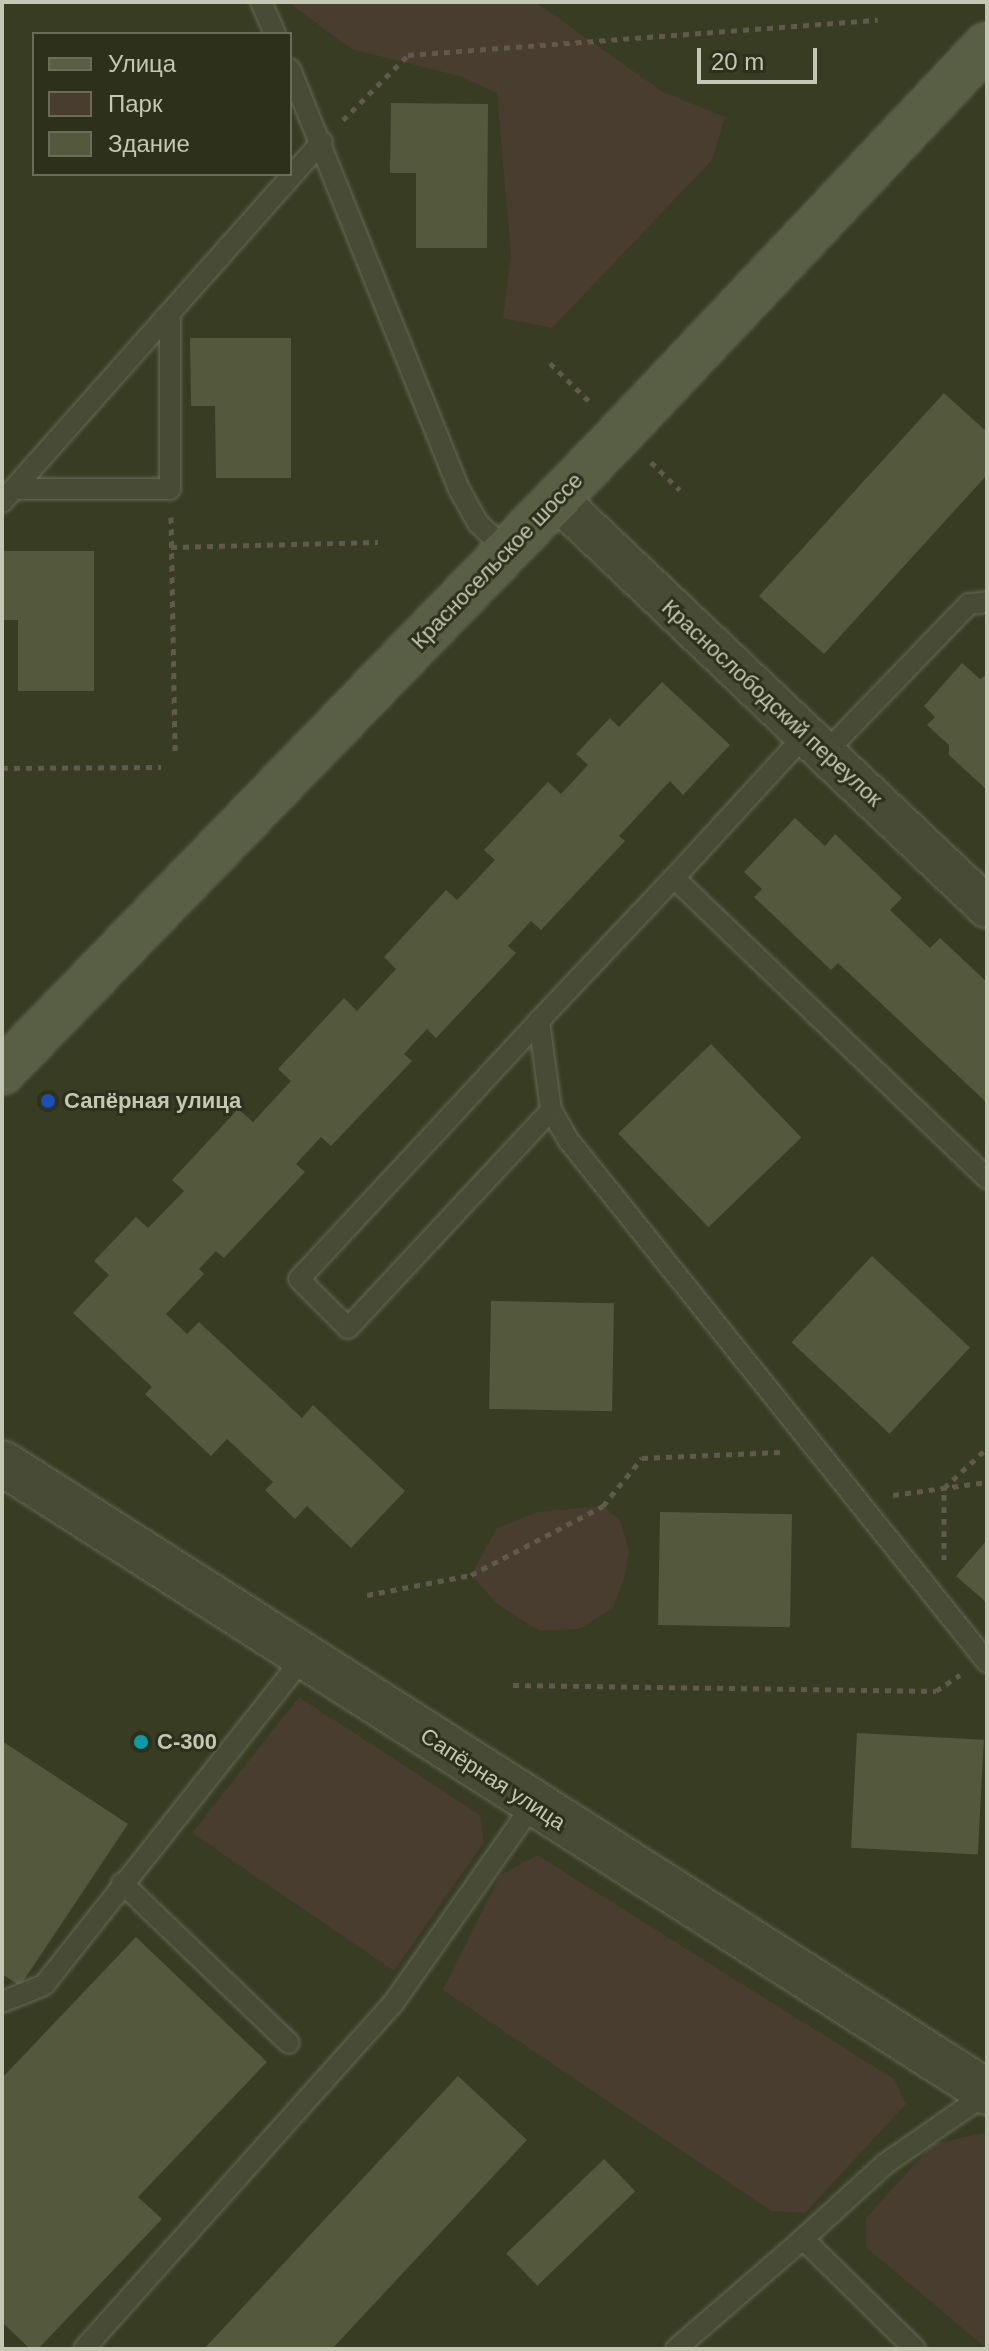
<!DOCTYPE html>
<meta charset="utf-8">
<style>
body{margin:0}
#map{position:relative;width:989px;height:2351px;overflow:hidden;background:#373c23;font-family:Helvetica,sans-serif}
div>[style]{position:absolute}
.green>*{inset:0;background:#483d2e}
.building>*{inset:0;background:#54593d;transform-origin:0 0}
.path>*{height:5px;margin-top:-2.5px;transform-origin:0;background:repeating-linear-gradient(90deg,#605a4a 0 6px,transparent 0 12px)}
.roads{filter:drop-shadow(0 0 2px #666a55) drop-shadow(0 0 2px #666a55)}
.service>*{height:20px;margin:-10px;padding:0 10px;transform-origin:10px;border-radius:10px;background:#484c37}
.minor>*{height:40px;margin:-20px;padding:0 20px;transform-origin:20px;border-radius:20px;background:#484c37}
.tertiary>*{height:44px;margin:-22px;padding:0 22px;transform-origin:22px;border-radius:22px;background:#484c37}
.secondary>*{height:44px;margin:-22px;padding:0 22px;transform-origin:22px;border-radius:22px;background:#595f45}
.dots>*{width:22px;height:22px;translate:-50% -50%;box-sizing:border-box;border:4px solid #2d311c;border-radius:50%}
span{translate:-50% -50%;white-space:nowrap;text-align:center;line-height:1.15;-webkit-text-stroke:6px #2d311c;paint-order:stroke}
.street-label{font-size:22px;color:#c3c7b3}
.poi-label{font-size:22px;color:#c3c7b3;font-weight:700}
.left{translate:0 -50%;text-align:left}
.frame{position:absolute;inset:0;border:4px solid #c3c7b3;pointer-events:none}
.legend{position:absolute;left:32px;top:32px;width:260px;height:144px;box-sizing:border-box;background:#2d311c;border:2px solid #696d58;margin:0;padding:10px 14px;list-style:none;font-size:24px;color:#c3c7b3}
.legend li{display:flex;align-items:center;gap:16px;height:40px}
.legend b{width:40px;border:2px solid #696d58}
.scale{position:absolute;left:697px;top:48px;width:120px;height:36px;box-sizing:border-box;border:4px solid #c3c7b3;border-top:0;padding-left:10px;font-size:24px;line-height:28px;white-space:nowrap;color:#c3c7b3;-webkit-text-stroke:6px #2d311c;paint-order:stroke}
</style>
<div id="map">
<div class="green">
<i style="clip-path:polygon(288px 2px,535px 2px,663px 92px,725px 117px,712px 160px,552px 328px,503px 318px,511px 256px,497px 93px,459px 76px,351px 49px)"></i>
<i style="clip-path:polygon(603px 1506px,620px 1520px,629px 1551px,624px 1579px,613px 1608px,579px 1629px,540px 1631px,497px 1604px,471px 1575px,497px 1528px,537px 1512px)"></i>
<i style="clip-path:polygon(299px 1697px,480px 1815px,484px 1842px,394px 1971px,192px 1833px)"></i>
<i style="clip-path:polygon(537px 1855px,894px 2079px,906px 2104px,805px 2213px,771px 2211px,443px 1990px,500px 1875px)"></i>
<i style="clip-path:polygon(983px 2133px,987px 2135px,987px 2349px,866px 2247px,866px 2218px,933px 2144px)"></i>
</div>
<div class="building">
<i style="clip-path:polygon(391px 103px,488px 104px,487px 248px,416px 248px,416px 173px,390px 173px)"></i>
<i style="clip-path:polygon(190px 338px,291px 338px,291px 478px,216px 478px,215px 406px,191px 406px)"></i>
<i style="clip-path:polygon(944px 393px,987px 432px,987px 475px,824px 654px,759px 596px)"></i>
<i style="clip-path:polygon(2px 551px,94px 551px,94px 691px,18px 691px,18px 620px,2px 620px)"></i>
<i style="clip-path:polygon(962px 663px,980px 679px,987px 675px,987px 790px,949px 755px,949px 745px,927px 725px,935px 717px,924px 706px)"></i>
<i style="clip-path:polygon(662px 682px,730px 745px,683px 795px,670px 781px,619px 836px,625px 841px,541px 930px,531px 921px,508px 946px,516px 953px,436px 1038px,427px 1029px,404px 1054px,412px 1061px,331px 1146px,321px 1137px,296px 1164px,305px 1172px,224px 1258px,216px 1251px,199px 1269px,204px 1274px,166px 1314px,187px 1334px,199px 1322px,302px 1418px,313px 1405px,405px 1491px,351px 1548px,307px 1506px,295px 1519px,265px 1490px,273px 1482px,227px 1439px,211px 1456px,145px 1394px,152px 1387px,73px 1313px,109px 1275px,94px 1261px,136px 1217px,148px 1228px,184px 1191px,172px 1180px,238px 1109px,253px 1122px,291px 1081px,278px 1069px,344px 998px,357px 1011px,396px 969px,384px 957px,446px 890px,457px 900px,495px 860px,484px 850px,548px 782px,561px 794px,588px 765px,576px 754px,610px 718px,619px 727px)"></i>
<i style="clip-path:polygon(795px 818px,825px 846px,835px 834px,902px 898px,890px 910px,930px 948px,940px 938px,987px 982px,987px 1103px,838px 963px,831px 970px,754px 897px,762px 889px,744px 872px)"></i>
<i style="left:711px;top:1044px;width:130px;height:129px;rotate:46deg"></i>
<i style="left:872px;top:1256px;width:134px;height:118px;rotate:43deg"></i>
<i style="left:491px;top:1301px;width:123px;height:108px;rotate:1deg"></i>
<i style="left:660px;top:1512px;width:132px;height:113px;rotate:1deg"></i>
<i style="clip-path:polygon(987px 1540px,987px 1603px,956px 1576px)"></i>
<i style="left:857px;top:1733px;width:127px;height:115px;rotate:3deg"></i>
<i style="clip-path:polygon(2px 1741px,128px 1824px,20px 1986px,2px 1974px)"></i>
<i style="clip-path:polygon(136px 1937px,267px 2062px,138px 2197px,162px 2219px,38px 2349px,30px 2349px,2px 2322px,2px 2078px)"></i>
<i style="clip-path:polygon(458px 2076px,527px 2140px,332px 2349px,204px 2349px)"></i>
<i style="left:604px;top:2159px;width:45px;height:136px;rotate:46deg"></i>
</div>
<div class="path">
<i style="left:343px;top:120px;width:92px;rotate:-45deg"></i>
<i style="left:408px;top:55px;width:471px;rotate:-4.3deg"></i>
<i style="left:550px;top:363px;width:60px;rotate:44.3deg"></i>
<i style="left:651px;top:462px;width:40px;rotate:44deg"></i>
<i style="left:171px;top:517px;width:235px;rotate:89deg"></i>
<i style="left:171px;top:547px;width:207px;rotate:-1.4deg"></i>
<i style="left:2px;top:768px;width:159px;rotate:-0.4deg"></i>
<i style="left:893px;top:1495px;width:95px;rotate:-7.9deg"></i>
<i style="left:944px;top:1560px;width:72px;rotate:-90deg"></i>
<i style="left:944px;top:1488px;width:59px;rotate:-42.9deg"></i>
<i style="left:367px;top:1595px;width:106px;rotate:-10.9deg"></i>
<i style="left:471px;top:1575px;width:149px;rotate:-27.6deg"></i>
<i style="left:603px;top:1506px;width:62px;rotate:-50.9deg"></i>
<i style="left:642px;top:1458px;width:138px;rotate:-2.5deg"></i>
<i style="left:513px;top:1685px;width:423px;rotate:0.8deg"></i>
<i style="left:936px;top:1691px;width:29px;rotate:-34deg"></i>
</div>
<div class="roads">
<div class="service">
<i style="left:261px;top:2px;width:35px;rotate:66deg"></i>
<i style="left:290px;top:69px;width:453px;rotate:68.1deg"></i>
<i style="left:459px;top:489px;width:39px;rotate:61deg"></i>
<i style="left:478px;top:523px;width:40px;rotate:44deg"></i>
<i style="left:14px;top:489px;width:156px"></i>
<i style="left:170px;top:489px;width:176px;rotate:-90deg"></i>
<i style="left:2px;top:502px;width:482px;rotate:-48.4deg"></i>
<i style="left:807px;top:733px;width:197px;rotate:132.5deg"></i>
<i style="left:674px;top:878px;width:434px;rotate:43.8deg"></i>
<i style="left:826px;top:752px;width:206px;rotate:-46deg"></i>
<i style="left:969px;top:604px;width:18px;rotate:-6deg"></i>
<i style="left:674px;top:878px;width:197px;rotate:133.4deg"></i>
<i style="left:539px;top:1021px;width:90px;rotate:82.3deg"></i>
<i style="left:551px;top:1110px;width:36px;rotate:60deg"></i>
<i style="left:569px;top:1141px;width:668px;rotate:51.26deg"></i>
<i style="left:539px;top:1021px;width:352px;rotate:132.9deg"></i>
<i style="left:299px;top:1279px;width:69px;rotate:45deg"></i>
<i style="left:348px;top:1328px;width:298px;rotate:-47deg"></i>
<i style="left:122px;top:1883px;width:231px;rotate:43.8deg"></i>
<i style="left:2px;top:2002px;width:45px;rotate:-22deg"></i>
<i style="left:44px;top:1985px;width:422px;rotate:-51.6deg"></i>
<i style="left:84px;top:2349px;width:462px;rotate:-48.2deg"></i>
<i style="left:392px;top:2005px;width:243px;rotate:-54.9deg"></i>
<i style="left:676px;top:2349px;width:168px;rotate:-40.9deg"></i>
<i style="left:915px;top:2349px;width:157px;rotate:-135.5deg"></i>
<i style="left:803px;top:2239px;width:111px;rotate:-42.4deg"></i>
<i style="left:885px;top:2164px;width:124px;rotate:-34.8deg"></i>
</div>
<div class="minor">
<i style="left:557px;top:499px;width:593px;rotate:43.5deg"></i>
</div>
<div class="tertiary">
<i style="left:2px;top:1463px;width:1169px;rotate:32.56deg"></i>
</div>
<div class="secondary">
<i style="left:2px;top:1072px;width:890px;rotate:-45.91deg"></i>
<i style="left:621px;top:433px;width:533px;rotate:-46.67deg"></i>
</div>
</div>
<div class="dots">
<i style="left:48px;top:1101px;background:#1a4fb4"></i>
<i style="left:141px;top:1742px;background:#0f9aa8"></i>
</div>
<div class="street-label">
<span style="left:497px;top:561px;rotate:-46deg">Красносельское шоссе</span>
<span style="left:772px;top:703px;rotate:43deg">Краснослободский переулок</span>
<span style="left:493px;top:1779px;rotate:33deg">Сапёрная улица</span>
</div>
<div class="poi-label">
<span class="left" style="left:64px;top:1101px">Сапёрная улица</span>
<span class="left" style="left:157px;top:1742px">С-300</span>
</div>
<div class="frame"></div>
<ul class="legend">
<li><b style="height:10px;background:#595f45"></b>Улица</li>
<li><b style="height:22px;background:#483d2e"></b>Парк</li>
<li><b style="height:22px;background:#54593d"></b>Здание</li>
</ul>
<div class="scale">20 m</div>
</div>
